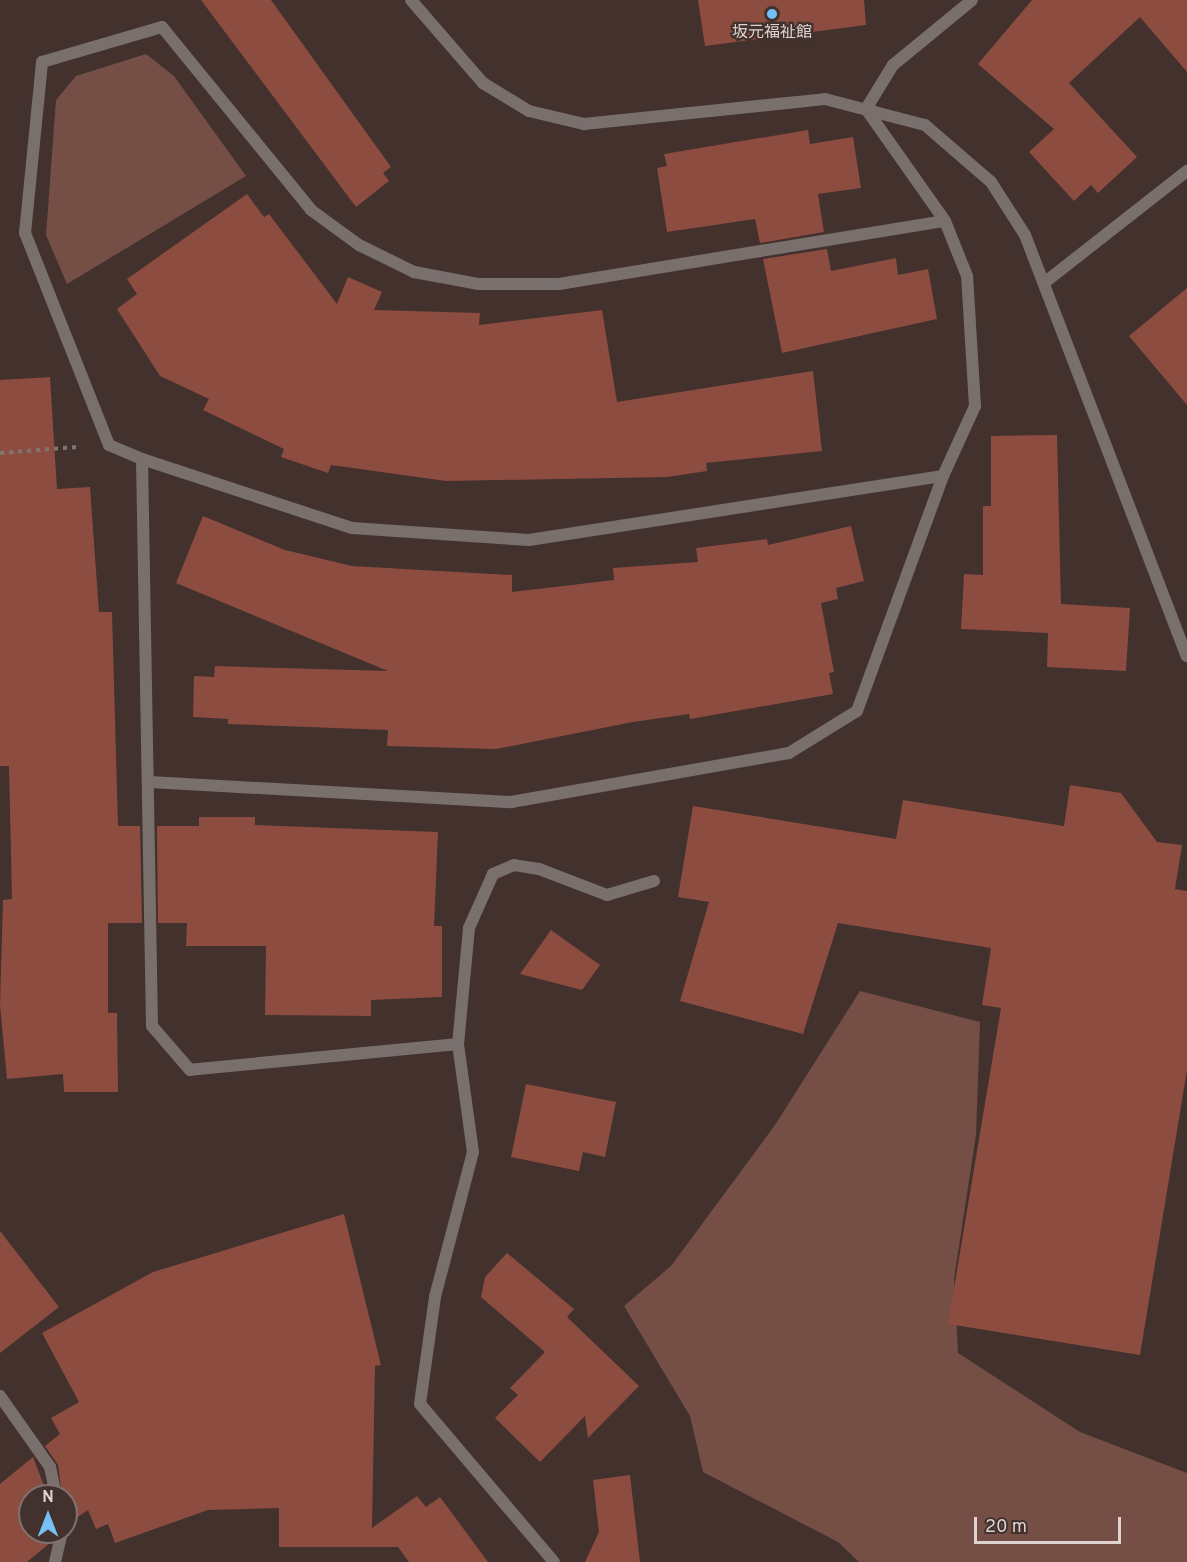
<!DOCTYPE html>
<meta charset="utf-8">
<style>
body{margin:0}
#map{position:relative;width:1187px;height:1562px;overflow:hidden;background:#42312d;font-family:Overpass,"Noto Sans JP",sans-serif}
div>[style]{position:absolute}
.green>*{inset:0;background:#754e46}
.building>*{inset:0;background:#8d4c40}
.path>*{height:4px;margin-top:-2px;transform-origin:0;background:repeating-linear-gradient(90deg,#81736f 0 4.5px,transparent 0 9px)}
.minor>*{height:12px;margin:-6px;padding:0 6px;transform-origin:6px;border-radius:6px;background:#79706e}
.tertiary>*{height:12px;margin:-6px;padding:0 6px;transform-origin:6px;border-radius:6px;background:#79706e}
.dots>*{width:16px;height:16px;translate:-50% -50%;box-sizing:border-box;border:3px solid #42312d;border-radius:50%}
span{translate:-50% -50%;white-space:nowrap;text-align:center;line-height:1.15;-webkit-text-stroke:4.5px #42312d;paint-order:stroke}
.poi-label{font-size:16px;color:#ded3d0}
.north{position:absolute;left:18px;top:1484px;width:60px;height:60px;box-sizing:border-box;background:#42312d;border:2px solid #80726e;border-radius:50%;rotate:0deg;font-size:16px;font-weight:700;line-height:24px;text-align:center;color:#ded3d0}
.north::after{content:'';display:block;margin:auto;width:21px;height:27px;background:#75c0f6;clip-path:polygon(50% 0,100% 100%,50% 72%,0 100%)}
.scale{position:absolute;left:974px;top:1517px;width:147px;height:27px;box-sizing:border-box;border:3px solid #ded3d0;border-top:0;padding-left:8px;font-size:18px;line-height:21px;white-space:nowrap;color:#ded3d0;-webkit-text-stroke:4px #42312d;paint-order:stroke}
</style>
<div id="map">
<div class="green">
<i style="clip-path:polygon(146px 54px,174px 76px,246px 176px,67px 284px,46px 235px,56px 100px,76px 76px)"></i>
<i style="clip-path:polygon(860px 991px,980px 1022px,976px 1135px,954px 1279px,958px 1353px,1080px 1432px,1187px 1473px,1187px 1562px,859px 1562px,838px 1542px,703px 1472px,690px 1416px,624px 1306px,671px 1266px,775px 1125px)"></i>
</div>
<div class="building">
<i style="clip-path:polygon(201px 0,271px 0,391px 167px,383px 173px,389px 181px,356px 207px)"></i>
<i style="clip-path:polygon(698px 0,864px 0,866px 25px,705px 46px)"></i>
<i style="clip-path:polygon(1032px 0,1187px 0,1187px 72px,1140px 17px,1069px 83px,1137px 157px,1098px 193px,1091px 185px,1074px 201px,1029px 152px,1054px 129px,978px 64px)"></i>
<i style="clip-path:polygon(808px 130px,810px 144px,853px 137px,861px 188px,818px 194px,824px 232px,760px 243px,755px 219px,667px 232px,657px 168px,667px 166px,664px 154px)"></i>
<i style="clip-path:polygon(247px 194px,264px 217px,269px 214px,337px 304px,348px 277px,382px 292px,374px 310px,480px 313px,479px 325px,602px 310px,617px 402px,813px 371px,822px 451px,706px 463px,707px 471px,667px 477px,446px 481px,331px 465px,328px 473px,281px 457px,284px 449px,203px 410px,209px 399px,160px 376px,117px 309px,137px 294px,127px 279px)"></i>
<i style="clip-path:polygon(827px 249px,831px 271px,896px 258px,898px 275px,928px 269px,937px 319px,782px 353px,763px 259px)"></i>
<i style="clip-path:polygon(1187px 288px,1187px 405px,1129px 336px)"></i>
<i style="clip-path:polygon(50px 377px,57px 489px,90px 487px,99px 612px,112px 612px,118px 826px,140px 826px,142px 923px,108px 923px,108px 1013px,117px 1013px,118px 1092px,64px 1092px,63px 1074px,7px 1079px,0 1005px,3px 900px,12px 899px,9px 766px,0 766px,0 380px)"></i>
<i style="clip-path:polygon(1057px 435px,1061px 604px,1130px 608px,1126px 671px,1047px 667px,1048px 633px,961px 629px,964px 574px,983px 575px,983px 506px,991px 506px,991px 436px)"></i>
<i style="clip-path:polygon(203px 516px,285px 550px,352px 566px,512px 575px,512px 592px,614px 580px,613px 568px,698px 562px,696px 548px,767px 539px,768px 545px,851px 526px,864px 581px,836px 588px,838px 599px,821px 603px,834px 672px,829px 673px,833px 694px,690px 719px,689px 714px,633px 722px,496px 749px,387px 746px,388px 730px,228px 724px,228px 719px,193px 717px,194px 676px,214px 677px,215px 666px,388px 671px,176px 583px)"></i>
<i style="clip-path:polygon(1070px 785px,1121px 793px,1157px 842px,1182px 845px,1175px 889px,1187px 891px,1187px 1070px,1140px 1355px,948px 1324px,1001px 1008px,982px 1005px,991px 948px,838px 923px,803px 1034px,680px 1001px,709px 902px,678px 897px,693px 806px,896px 839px,903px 800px,1064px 826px)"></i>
<i style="clip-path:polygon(199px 817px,255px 817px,255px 825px,438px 832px,434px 926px,442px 926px,442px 997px,371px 1000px,371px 1016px,265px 1015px,266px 946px,186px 946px,187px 923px,158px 923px,157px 826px,199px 826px)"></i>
<i style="clip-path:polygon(551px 930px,600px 965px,582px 990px,520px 974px)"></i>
<i style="clip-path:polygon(526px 1084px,616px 1102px,605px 1157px,583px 1152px,579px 1171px,511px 1157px)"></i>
<i style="clip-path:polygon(344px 1214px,381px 1365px,375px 1366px,372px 1528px,417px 1496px,426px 1507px,440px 1497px,488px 1562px,409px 1562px,398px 1547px,279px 1547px,279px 1508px,208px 1510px,115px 1543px,108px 1524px,96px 1529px,88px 1510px,66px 1525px,58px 1465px,45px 1446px,60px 1434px,51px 1418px,79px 1402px,42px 1333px,153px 1272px)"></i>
<i style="clip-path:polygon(0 1231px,59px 1307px,0 1353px)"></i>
<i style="clip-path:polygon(507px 1253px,574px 1309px,567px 1317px,639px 1386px,588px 1438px,585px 1416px,540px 1462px,495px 1418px,518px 1395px,510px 1388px,545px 1352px,481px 1297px,485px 1277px)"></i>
<i style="clip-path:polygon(33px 1457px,48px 1496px,30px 1496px,30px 1532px,54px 1532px,51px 1542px,27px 1562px,0 1562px,0 1484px)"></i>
<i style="clip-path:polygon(630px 1475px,640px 1562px,585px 1562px,599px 1532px,593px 1480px)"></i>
</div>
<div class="path">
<i style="left:0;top:453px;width:77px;rotate:-4.5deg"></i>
</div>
<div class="minor">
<i style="left:1044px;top:283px;width:182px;rotate:-38.1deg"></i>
<i style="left:142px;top:459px;width:221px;rotate:18.2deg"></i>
<i style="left:352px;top:528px;width:177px;rotate:3.9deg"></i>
<i style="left:529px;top:540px;width:419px;rotate:-8.8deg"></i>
<i style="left:150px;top:782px;width:362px;rotate:3.2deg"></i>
<i style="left:511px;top:802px;width:282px;rotate:-10deg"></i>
<i style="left:789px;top:753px;width:80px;rotate:-31.7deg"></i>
<i style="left:857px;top:711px;width:250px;rotate:-69.9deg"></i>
<i style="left:943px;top:476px;width:77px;rotate:-65.4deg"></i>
<i style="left:975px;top:406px;width:130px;rotate:-93.5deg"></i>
<i style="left:967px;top:276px;width:59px;rotate:-111.8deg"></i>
<i style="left:945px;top:221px;width:137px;rotate:-125.2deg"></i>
<i style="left:866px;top:109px;width:52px;rotate:-58.5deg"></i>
<i style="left:893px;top:65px;width:102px;rotate:-39.4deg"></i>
<i style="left:654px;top:881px;width:49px;rotate:163.4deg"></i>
<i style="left:607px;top:895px;width:73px;rotate:-159.1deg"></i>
<i style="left:539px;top:869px;width:25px;rotate:-171deg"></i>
<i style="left:514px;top:865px;width:23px;rotate:157deg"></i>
<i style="left:493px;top:874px;width:59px;rotate:114deg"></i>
<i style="left:469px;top:928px;width:117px;rotate:95.4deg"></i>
<i style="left:458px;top:1044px;width:269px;rotate:174.5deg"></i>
<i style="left:190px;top:1070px;width:58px;rotate:-130.8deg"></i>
<i style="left:152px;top:1026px;width:567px;rotate:-91.01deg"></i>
<i style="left:142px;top:459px;width:36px;rotate:-157deg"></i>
<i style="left:109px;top:445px;width:228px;rotate:-111.6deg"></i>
<i style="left:25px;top:233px;width:172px;rotate:-84.3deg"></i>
<i style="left:42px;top:62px;width:125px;rotate:-16.3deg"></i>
<i style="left:162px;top:27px;width:236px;rotate:50.8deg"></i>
<i style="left:311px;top:210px;width:59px;rotate:36.1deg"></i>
<i style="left:359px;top:245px;width:61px;rotate:26.1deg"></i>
<i style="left:414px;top:272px;width:66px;rotate:10.5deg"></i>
<i style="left:479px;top:284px;width:80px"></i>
<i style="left:559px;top:284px;width:391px;rotate:-9.3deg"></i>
<i style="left:458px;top:1044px;width:109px;rotate:82.1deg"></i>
<i style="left:473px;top:1152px;width:150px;rotate:104.7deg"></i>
<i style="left:435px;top:1297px;width:108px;rotate:98deg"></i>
<i style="left:420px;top:1404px;width:207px;rotate:49.7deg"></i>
<i style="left:0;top:1396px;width:87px;rotate:54.8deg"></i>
<i style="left:50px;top:1467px;width:30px;rotate:78deg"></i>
<i style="left:55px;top:1562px;width:31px;rotate:-77deg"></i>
</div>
<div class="tertiary">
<i style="left:411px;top:0;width:110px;rotate:49.1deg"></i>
<i style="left:483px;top:83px;width:54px;rotate:31.3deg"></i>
<i style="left:529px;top:111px;width:57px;rotate:13.3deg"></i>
<i style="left:584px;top:124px;width:242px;rotate:-5.9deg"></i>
<i style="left:825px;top:99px;width:103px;rotate:14.6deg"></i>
<i style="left:925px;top:125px;width:87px;rotate:40.8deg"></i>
<i style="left:991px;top:182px;width:63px;rotate:57.3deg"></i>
<i style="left:1025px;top:235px;width:451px;rotate:69deg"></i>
</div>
<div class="dots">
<i style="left:772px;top:14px;background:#75c0f6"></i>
</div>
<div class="poi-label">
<span style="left:772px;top:33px">坂元福祉館</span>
</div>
<div class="north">N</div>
<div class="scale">20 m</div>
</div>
